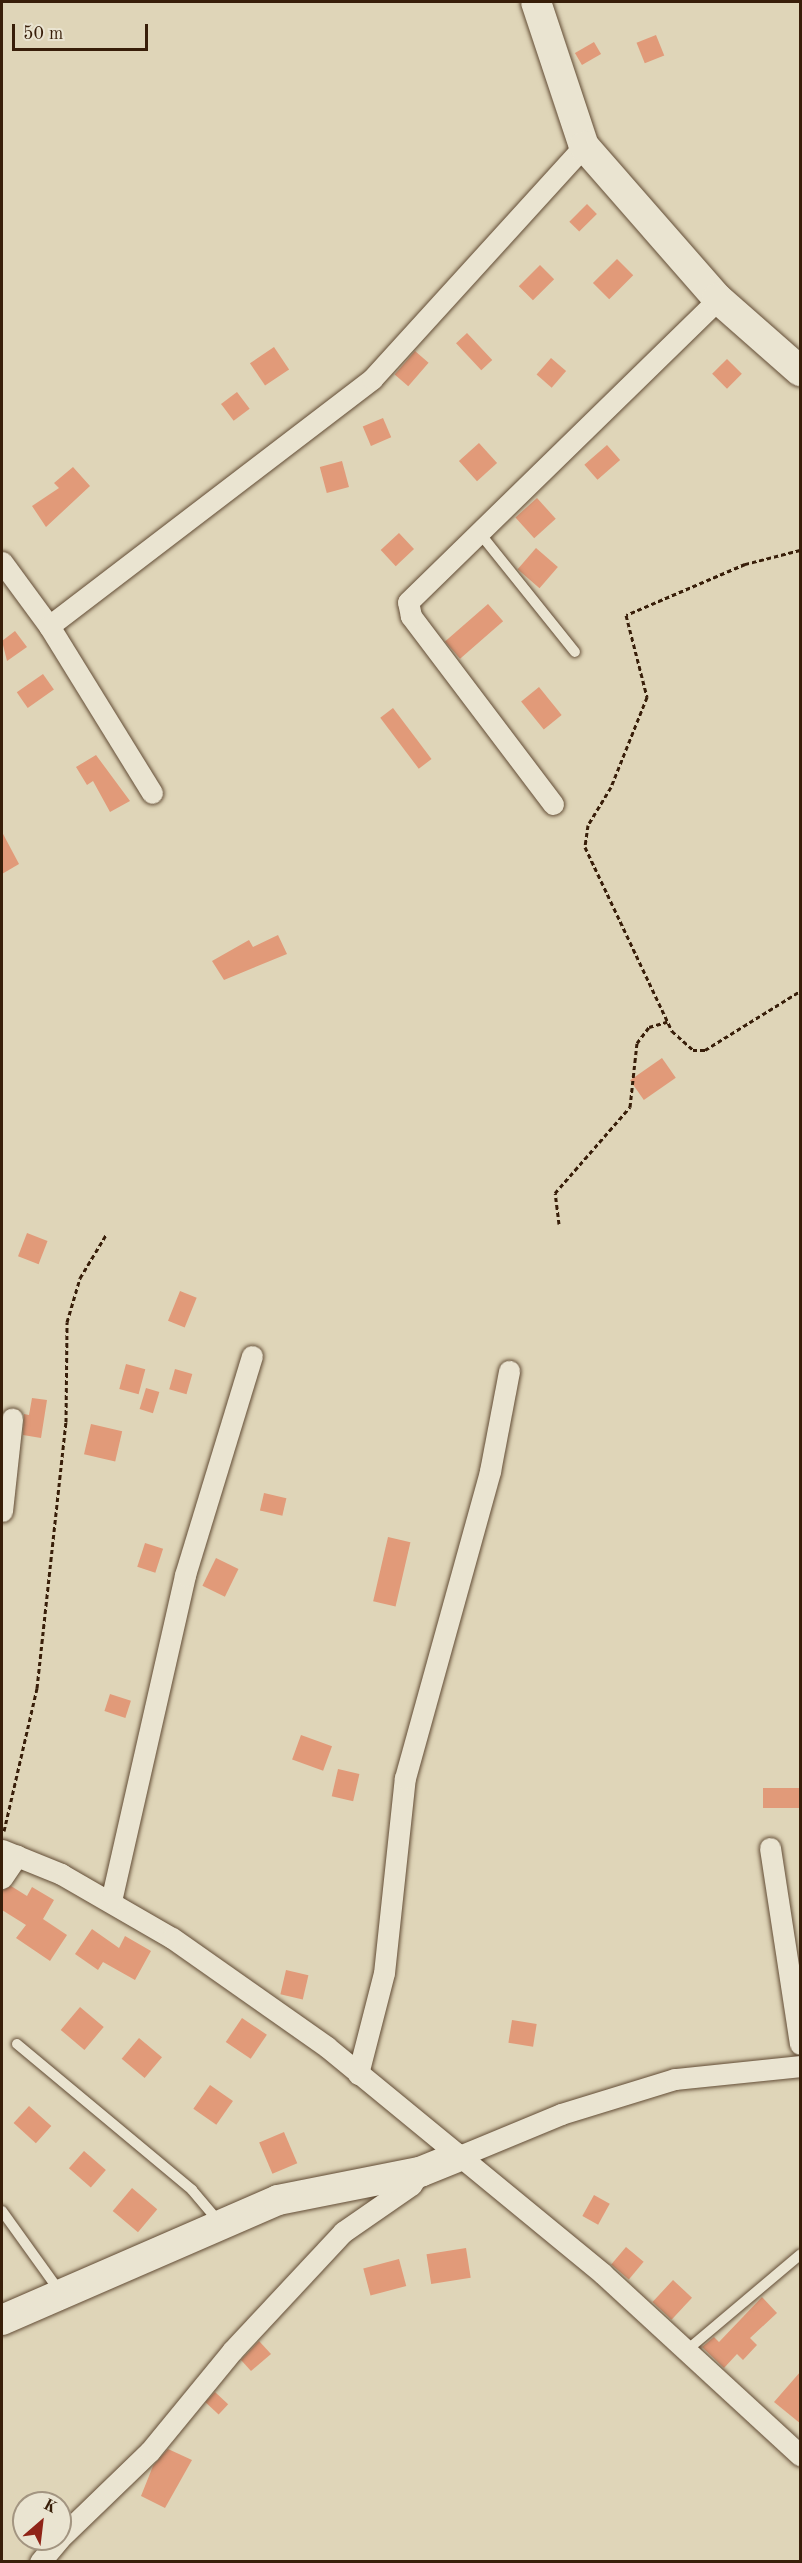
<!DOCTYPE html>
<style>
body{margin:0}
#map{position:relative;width:802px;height:2563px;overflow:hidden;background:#dfd5b8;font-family:"Old Standard TT",serif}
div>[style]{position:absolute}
.building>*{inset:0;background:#e19a79;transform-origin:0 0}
.path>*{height:3px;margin-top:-1.5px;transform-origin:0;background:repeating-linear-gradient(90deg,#381e09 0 4.5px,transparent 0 7.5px)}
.roads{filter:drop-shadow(0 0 2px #624c35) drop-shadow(0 0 2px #624c35)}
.lane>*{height:10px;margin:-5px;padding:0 5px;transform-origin:5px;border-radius:5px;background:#eae4d1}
.street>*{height:21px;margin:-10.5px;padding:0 10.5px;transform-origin:10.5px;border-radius:10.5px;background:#eae4d1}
.secondary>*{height:30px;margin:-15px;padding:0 15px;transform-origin:15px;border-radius:15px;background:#eae4d1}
span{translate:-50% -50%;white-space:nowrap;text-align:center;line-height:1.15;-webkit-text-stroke:4.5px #eae4d1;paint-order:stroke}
.frame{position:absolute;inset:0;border:3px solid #381e09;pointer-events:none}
.north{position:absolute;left:12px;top:2491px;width:60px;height:60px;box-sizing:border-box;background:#eae4d1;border:2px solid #a39581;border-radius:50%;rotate:28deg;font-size:16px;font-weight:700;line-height:24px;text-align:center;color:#381e09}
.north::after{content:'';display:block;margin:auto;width:21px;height:27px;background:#8f2418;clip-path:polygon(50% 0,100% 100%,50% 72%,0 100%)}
.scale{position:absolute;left:12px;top:24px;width:136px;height:27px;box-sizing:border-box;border:3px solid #381e09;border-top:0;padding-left:8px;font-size:18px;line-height:21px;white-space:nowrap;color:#381e09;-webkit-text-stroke:4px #eae4d1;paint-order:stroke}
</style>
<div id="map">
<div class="building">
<i style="left:656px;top:35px;width:22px;height:21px;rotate:68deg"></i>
<i style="left:594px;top:42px;width:14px;height:22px;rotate:60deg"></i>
<i style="left:587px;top:204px;width:14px;height:25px;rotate:45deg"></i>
<i style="left:617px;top:259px;width:23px;height:34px;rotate:45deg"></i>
<i style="left:540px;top:265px;width:20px;height:30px;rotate:45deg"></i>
<i style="left:467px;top:333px;width:37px;height:15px;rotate:47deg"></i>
<i style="left:274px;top:347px;width:27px;height:29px;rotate:56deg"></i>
<i style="left:415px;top:351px;width:18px;height:31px;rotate:41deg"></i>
<i style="left:551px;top:358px;width:20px;height:22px;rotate:41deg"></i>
<i style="left:727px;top:359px;width:21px;height:21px;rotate:45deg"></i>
<i style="left:237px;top:392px;width:21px;height:20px;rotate:53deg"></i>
<i style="left:383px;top:418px;width:21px;height:22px;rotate:67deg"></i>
<i style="left:479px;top:443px;width:27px;height:27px;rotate:48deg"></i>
<i style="left:607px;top:445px;width:20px;height:30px;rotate:49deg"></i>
<i style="left:342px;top:461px;width:27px;height:23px;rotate:75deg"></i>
<i style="clip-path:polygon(73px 467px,90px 486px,46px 527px,32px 506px,59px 488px,54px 483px)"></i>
<i style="left:537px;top:498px;width:28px;height:29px;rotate:48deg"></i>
<i style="left:399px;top:533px;width:22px;height:25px;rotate:47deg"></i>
<i style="left:536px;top:548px;width:29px;height:28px;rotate:41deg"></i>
<i style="left:488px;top:604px;width:23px;height:57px;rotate:49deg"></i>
<i style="clip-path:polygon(15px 631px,27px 647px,7px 661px,2px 641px)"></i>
<i style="left:43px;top:674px;width:19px;height:32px;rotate:55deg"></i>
<i style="left:539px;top:687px;width:36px;height:23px;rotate:51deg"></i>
<i style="left:393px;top:708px;width:64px;height:16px;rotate:53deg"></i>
<i style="clip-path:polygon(96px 755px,130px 801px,110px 812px,93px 781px,87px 785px,76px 767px)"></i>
<i style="clip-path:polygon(2px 832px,19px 864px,2px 874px)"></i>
<i style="clip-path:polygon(278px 935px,287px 954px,224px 980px,212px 961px,249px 940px,253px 947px)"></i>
<i style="left:662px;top:1058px;width:24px;height:39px;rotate:55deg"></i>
<i style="left:27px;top:1233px;width:22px;height:25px;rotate:21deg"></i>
<i style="left:180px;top:1291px;width:18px;height:32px;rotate:22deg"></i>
<i style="left:126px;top:1364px;width:20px;height:26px;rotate:15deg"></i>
<i style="left:175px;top:1369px;width:18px;height:21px;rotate:16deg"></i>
<i style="left:146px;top:1388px;width:14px;height:22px;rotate:17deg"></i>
<i style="clip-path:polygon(32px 1398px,47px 1400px,41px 1438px,23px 1435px,24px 1414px,29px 1415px)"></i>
<i style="left:91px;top:1424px;width:32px;height:31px;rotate:13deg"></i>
<i style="left:264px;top:1493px;width:23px;height:18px;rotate:13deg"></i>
<i style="left:388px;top:1537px;width:23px;height:66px;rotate:13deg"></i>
<i style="left:145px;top:1543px;width:19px;height:25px;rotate:18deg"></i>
<i style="left:216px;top:1558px;width:25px;height:31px;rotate:26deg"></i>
<i style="left:110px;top:1694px;width:22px;height:18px;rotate:18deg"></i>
<i style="left:301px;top:1735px;width:33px;height:26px;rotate:20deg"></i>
<i style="left:338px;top:1769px;width:22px;height:28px;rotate:13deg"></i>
<i style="left:801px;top:1788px;width:20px;height:38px;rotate:90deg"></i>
<i style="clip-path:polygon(11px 1886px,27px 1896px,32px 1887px,54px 1900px,43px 1919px,67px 1935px,50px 1961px,16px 1938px,26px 1925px,2px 1910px,2px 1891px)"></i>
<i style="clip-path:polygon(92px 1929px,119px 1948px,125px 1936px,151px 1951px,135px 1980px,103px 1962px,98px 1970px,75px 1954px)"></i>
<i style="left:286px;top:1970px;width:23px;height:25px;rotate:13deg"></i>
<i style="left:80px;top:2007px;width:31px;height:30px;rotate:40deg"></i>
<i style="left:242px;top:2018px;width:30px;height:29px;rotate:34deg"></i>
<i style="left:512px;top:2020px;width:25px;height:23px;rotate:9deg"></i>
<i style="left:139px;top:2038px;width:30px;height:27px;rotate:40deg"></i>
<i style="left:210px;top:2085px;width:28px;height:29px;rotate:35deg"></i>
<i style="left:29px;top:2106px;width:30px;height:23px;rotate:42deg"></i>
<i style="left:284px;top:2132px;width:34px;height:27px;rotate:67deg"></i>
<i style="left:84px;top:2151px;width:29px;height:23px;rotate:41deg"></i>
<i style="left:132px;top:2188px;width:33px;height:30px;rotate:40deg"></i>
<i style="left:594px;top:2195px;width:18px;height:24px;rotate:29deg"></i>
<i style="left:626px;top:2247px;width:23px;height:23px;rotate:40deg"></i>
<i style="left:466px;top:2248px;width:30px;height:40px;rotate:81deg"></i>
<i style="left:399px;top:2259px;width:28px;height:37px;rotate:75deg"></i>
<i style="left:673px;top:2280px;width:26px;height:30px;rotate:43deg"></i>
<i style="clip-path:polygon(762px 2297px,777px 2313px,750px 2338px,757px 2345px,743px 2360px,737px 2354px,724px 2368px,702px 2347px,714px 2337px,719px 2342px)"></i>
<i style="clip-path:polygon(259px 2341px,271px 2354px,251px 2371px,241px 2360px)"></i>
<i style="clip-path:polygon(801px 2371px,801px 2424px,774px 2402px)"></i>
<i style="left:215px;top:2392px;width:18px;height:14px;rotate:43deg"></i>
<i style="clip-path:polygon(168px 2449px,192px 2460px,165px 2508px,141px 2496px,153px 2466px)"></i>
</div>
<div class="path">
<i style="left:800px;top:550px;width:57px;rotate:165.7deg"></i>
<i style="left:745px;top:564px;width:129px;rotate:156.8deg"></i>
<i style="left:626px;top:615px;width:85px;rotate:75.6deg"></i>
<i style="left:647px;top:697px;width:97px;rotate:111.8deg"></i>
<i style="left:611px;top:787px;width:44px;rotate:121.2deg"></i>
<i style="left:588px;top:825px;width:22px;rotate:98deg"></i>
<i style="left:585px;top:847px;width:204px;rotate:64.7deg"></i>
<i style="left:672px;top:1031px;width:28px;rotate:42deg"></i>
<i style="left:693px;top:1050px;width:12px"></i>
<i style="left:705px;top:1050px;width:112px;rotate:-31.8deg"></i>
<i style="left:559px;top:1224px;width:31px;rotate:-97deg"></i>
<i style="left:555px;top:1193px;width:114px;rotate:-48.9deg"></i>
<i style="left:630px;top:1107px;width:64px;rotate:-83.8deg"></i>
<i style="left:637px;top:1043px;width:20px;rotate:-53deg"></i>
<i style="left:649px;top:1027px;width:19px;rotate:-16deg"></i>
<i style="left:4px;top:1831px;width:147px;rotate:-77deg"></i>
<i style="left:37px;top:1688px;width:268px;rotate:-83.8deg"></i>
<i style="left:66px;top:1422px;width:100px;rotate:-89.4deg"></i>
<i style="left:67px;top:1322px;width:46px;rotate:-73.5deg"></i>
<i style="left:80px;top:1278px;width:52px;rotate:-59deg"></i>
</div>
<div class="roads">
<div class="lane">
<i style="left:478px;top:531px;width:155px;rotate:51.3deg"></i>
<i style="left:17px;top:2044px;width:228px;rotate:39.8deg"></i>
<i style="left:192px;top:2190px;width:42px;rotate:49.8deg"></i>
<i style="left:2px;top:2211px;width:101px;rotate:54.3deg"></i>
<i style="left:687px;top:2350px;width:148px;rotate:-40.1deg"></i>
</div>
<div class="street">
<i style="left:2px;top:562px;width:79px;rotate:53.7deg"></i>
<i style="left:49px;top:626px;width:196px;rotate:58.3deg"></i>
<i style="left:49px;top:626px;width:407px;rotate:-37.4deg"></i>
<i style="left:372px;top:379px;width:315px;rotate:-47.7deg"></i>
<i style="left:553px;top:804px;width:236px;rotate:-127.1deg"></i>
<i style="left:411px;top:616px;width:14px;rotate:-102deg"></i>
<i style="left:408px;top:602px;width:433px;rotate:-44.3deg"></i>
<i style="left:2px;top:1511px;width:93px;rotate:-83.8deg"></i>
<i style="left:770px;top:1848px;width:198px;rotate:81.3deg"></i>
<i style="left:2px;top:1850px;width:64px;rotate:22.1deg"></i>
<i style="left:61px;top:1874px;width:128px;rotate:30deg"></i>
<i style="left:172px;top:1938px;width:189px;rotate:35.1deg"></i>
<i style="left:327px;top:2047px;width:357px;rotate:39.4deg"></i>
<i style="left:603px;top:2274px;width:268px;rotate:42.6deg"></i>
<i style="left:2px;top:1878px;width:27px;rotate:-56deg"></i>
<i style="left:111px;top:1901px;width:334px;rotate:-77.2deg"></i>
<i style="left:185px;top:1575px;width:229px;rotate:-73deg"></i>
<i style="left:358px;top:2074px;width:104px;rotate:-75.6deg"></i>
<i style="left:384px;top:1973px;width:196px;rotate:-83.9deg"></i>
<i style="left:405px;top:1778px;width:319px;rotate:-74.5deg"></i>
<i style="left:490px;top:1471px;width:102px;rotate:-79.2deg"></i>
<i style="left:455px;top:2158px;width:115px;rotate:-22.5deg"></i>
<i style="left:561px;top:2114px;width:119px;rotate:-17.1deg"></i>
<i style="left:675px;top:2079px;width:126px;rotate:-5.9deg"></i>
<i style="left:60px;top:2538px;width:125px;rotate:-44deg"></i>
<i style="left:150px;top:2451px;width:129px;rotate:-50.6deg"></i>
<i style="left:232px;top:2351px;width:163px;rotate:-47deg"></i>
<i style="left:343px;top:2232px;width:83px;rotate:-34.7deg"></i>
<i style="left:411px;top:2185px;width:16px;rotate:-55deg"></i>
<i style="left:40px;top:2562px;width:30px;rotate:-50deg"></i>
</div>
<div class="secondary">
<i style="left:536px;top:2px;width:152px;rotate:71.6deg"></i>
<i style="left:584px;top:146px;width:202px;rotate:48.8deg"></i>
<i style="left:717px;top:298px;width:111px;rotate:41.3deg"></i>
<i style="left:2px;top:2320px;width:301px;rotate:-23.5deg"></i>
<i style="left:278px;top:2200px;width:145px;rotate:-11.2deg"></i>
<i style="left:420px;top:2172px;width:38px;rotate:-22deg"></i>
</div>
</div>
<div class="frame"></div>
<div class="north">K</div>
<div class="scale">50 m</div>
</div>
